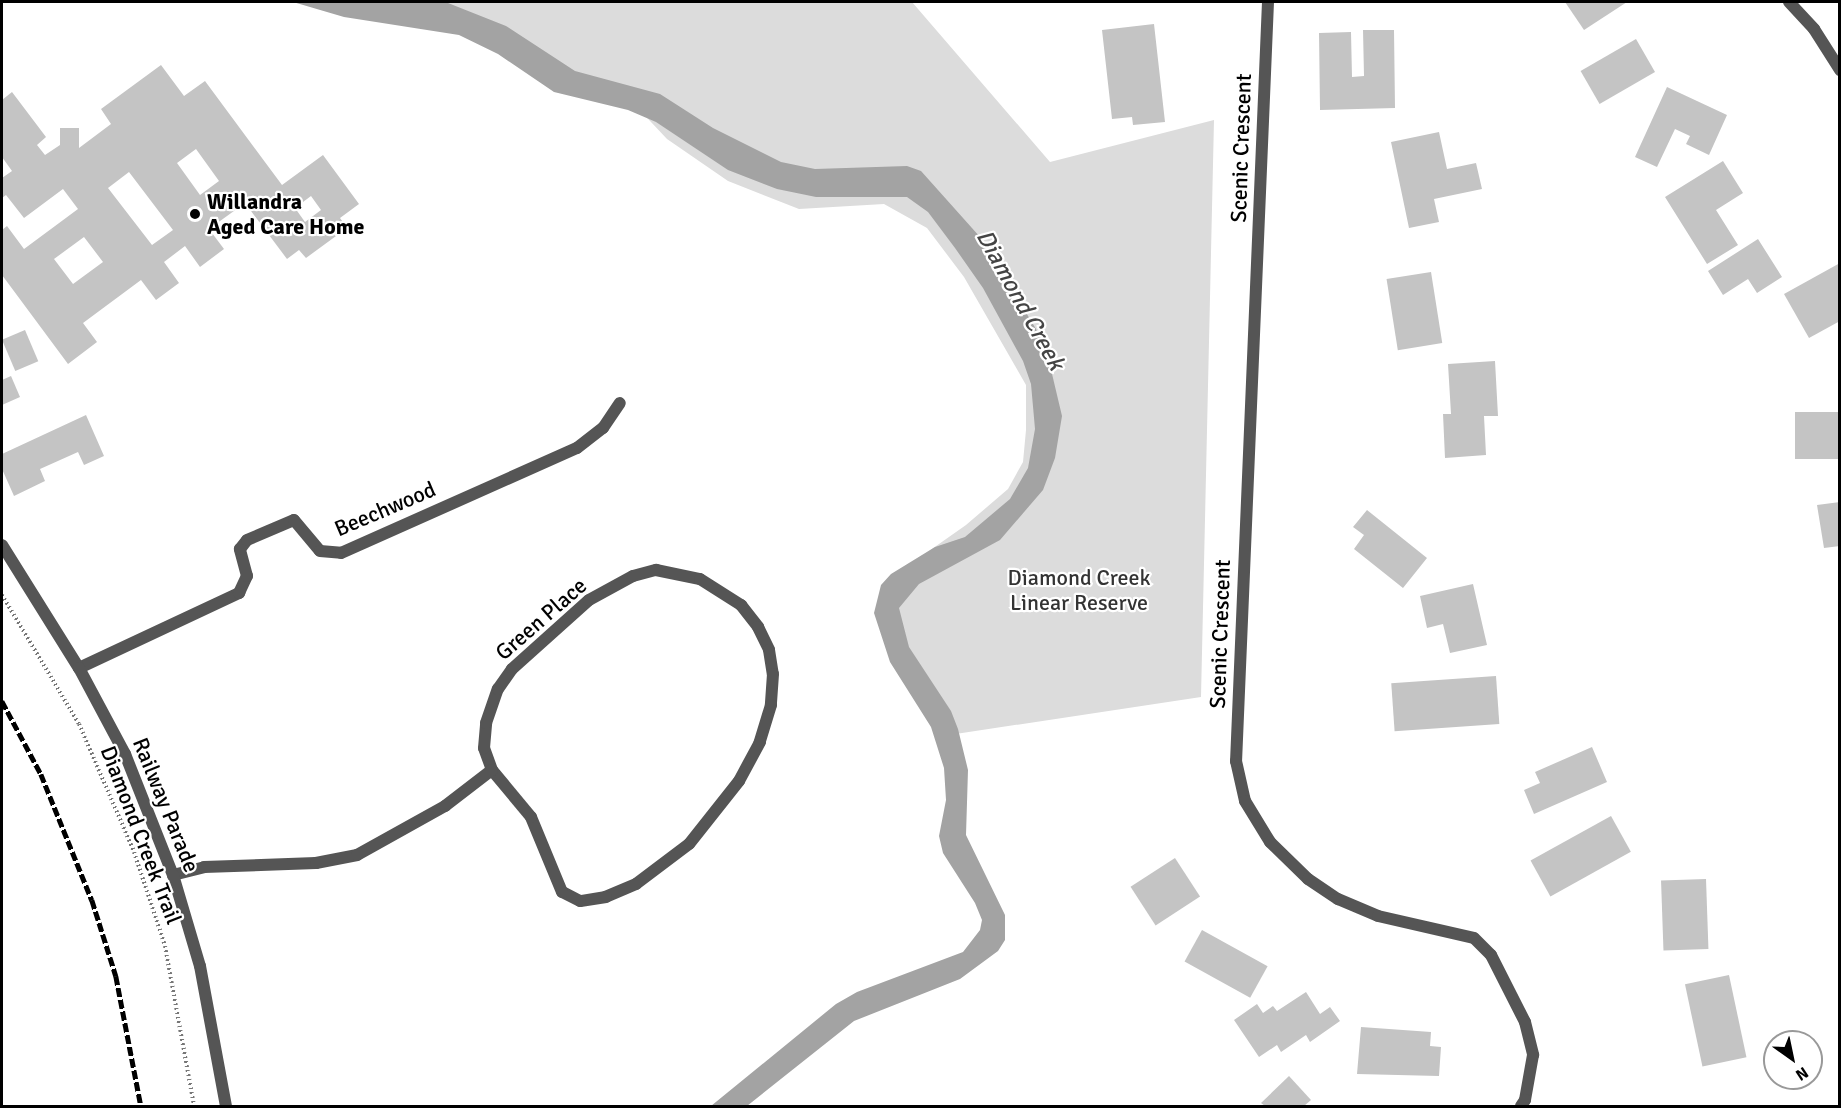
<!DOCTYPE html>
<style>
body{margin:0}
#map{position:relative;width:1841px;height:1108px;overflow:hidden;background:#fff;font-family:Signika,sans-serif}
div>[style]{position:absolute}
.green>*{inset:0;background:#dcdcdc}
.water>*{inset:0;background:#a3a3a3}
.building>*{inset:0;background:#c4c4c4;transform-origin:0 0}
.path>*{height:4px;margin-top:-2px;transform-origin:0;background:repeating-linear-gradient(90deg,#777 0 1.5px,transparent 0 4.5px)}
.lane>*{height:12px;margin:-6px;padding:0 6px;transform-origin:6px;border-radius:6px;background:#555}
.street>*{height:12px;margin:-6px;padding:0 6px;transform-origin:6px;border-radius:6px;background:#555}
.rail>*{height:4.5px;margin-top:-2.25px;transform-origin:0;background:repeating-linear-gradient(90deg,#000 0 9px,transparent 0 12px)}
.dots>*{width:16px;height:16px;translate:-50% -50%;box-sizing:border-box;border:3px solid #fff;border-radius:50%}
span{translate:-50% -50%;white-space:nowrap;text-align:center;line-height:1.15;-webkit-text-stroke:4.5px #fff;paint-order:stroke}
.street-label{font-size:22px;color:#000}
.poi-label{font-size:22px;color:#000;font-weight:700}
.left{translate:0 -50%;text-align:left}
.park-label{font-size:22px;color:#333}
.water-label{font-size:24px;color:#444;font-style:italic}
.frame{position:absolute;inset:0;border:3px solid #000;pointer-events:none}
.north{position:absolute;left:1763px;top:1030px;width:60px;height:60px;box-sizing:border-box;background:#fff;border:2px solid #999;border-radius:50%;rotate:147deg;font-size:16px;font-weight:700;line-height:24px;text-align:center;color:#000}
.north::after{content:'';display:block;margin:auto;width:21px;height:27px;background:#000;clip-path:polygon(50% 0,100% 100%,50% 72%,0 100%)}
</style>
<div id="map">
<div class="green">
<i style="clip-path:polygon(324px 2px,912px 2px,1050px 162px,1214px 120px,1201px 697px,949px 735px,896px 659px,892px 577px,966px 525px,1008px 489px,1023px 462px,1026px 430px,1026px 385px,964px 277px,927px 228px,884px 204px,799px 209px,728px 181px,667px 139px,635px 105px,494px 36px)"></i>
</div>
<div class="water">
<i style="clip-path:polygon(293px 2px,448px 3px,506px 26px,575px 71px,660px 94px,713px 128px,781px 162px,815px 169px,907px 166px,921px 171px,980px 237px,1036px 329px,1048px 357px,1062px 416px,1055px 458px,1043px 490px,1000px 540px,919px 584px,899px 608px,909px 647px,951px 711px,958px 729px,968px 770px,966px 835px,1005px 915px,1005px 940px,998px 951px,960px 979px,854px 1021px,747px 1106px,711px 1106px,836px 1004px,857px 992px,963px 952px,980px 930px,982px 920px,975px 903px,943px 853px,939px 836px,946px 800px,944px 768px,931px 727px,890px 662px,874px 613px,881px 585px,891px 574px,935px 547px,965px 537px,1010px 499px,1028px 468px,1035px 429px,1031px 384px,1023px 361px,983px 288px,955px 248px,928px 212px,907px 197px,816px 197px,777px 189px,728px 170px,656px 122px,628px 110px,554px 92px,498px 54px,459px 35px,344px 17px)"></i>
</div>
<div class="building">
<i style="clip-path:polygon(1565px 2px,1627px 2px,1584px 30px)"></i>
<i style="clip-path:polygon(1154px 24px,1165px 122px,1133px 125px,1132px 117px,1112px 119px,1102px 30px)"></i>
<i style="clip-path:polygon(1363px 30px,1394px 30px,1395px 108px,1320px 110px,1319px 33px,1351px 32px,1352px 77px,1364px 76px)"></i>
<i style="left:1636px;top:39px;width:38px;height:64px;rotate:60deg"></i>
<i style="clip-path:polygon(evenodd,161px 65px,184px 96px,205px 81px,282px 185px,323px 155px,359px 204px,340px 218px,347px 228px,306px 258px,299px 250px,287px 259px,245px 203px,209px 229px,224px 249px,200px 267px,185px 246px,164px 262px,179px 283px,156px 300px,141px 280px,83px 323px,97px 342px,68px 364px,2px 275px,2px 230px,7px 226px,24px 249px,78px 209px,63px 189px,24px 218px,6px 195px,2px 198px,2px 178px,12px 171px,2px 157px,2px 100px,12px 92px,46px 137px,37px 145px,45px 155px,60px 145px,60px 128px,79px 128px,79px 148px,111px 124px,101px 109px,161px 65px,196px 149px,219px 181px,200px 195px,177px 163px,196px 149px,161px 65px,129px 172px,173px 230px,152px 245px,108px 188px,129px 172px,161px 65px,311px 196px,321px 210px,305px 222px,295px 208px,311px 196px,161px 65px,84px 237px,103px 262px,73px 284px,54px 259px,84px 237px)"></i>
<i style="clip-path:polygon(1667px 87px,1727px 115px,1709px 155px,1686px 144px,1690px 136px,1675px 129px,1657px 167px,1635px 157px)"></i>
<i style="clip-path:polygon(1439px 132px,1447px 169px,1476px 163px,1482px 189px,1434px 199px,1439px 222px,1409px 228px,1391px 142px)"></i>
<i style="clip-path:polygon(1723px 161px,1743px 193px,1716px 210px,1738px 245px,1707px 264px,1665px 197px)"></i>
<i style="clip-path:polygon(1758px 239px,1782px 277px,1757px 293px,1748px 279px,1723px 295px,1708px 271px)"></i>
<i style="clip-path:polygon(1840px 263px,1840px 321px,1809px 338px,1784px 294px)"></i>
<i style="left:1431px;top:272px;width:72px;height:45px;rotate:81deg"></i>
<i style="left:25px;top:330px;width:34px;height:25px;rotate:67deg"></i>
<i style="clip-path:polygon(1495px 361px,1498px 416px,1484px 416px,1486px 455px,1445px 458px,1443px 414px,1451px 414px,1448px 364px)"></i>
<i style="clip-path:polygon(11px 376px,20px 397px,2px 405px,2px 380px)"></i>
<i style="left:1840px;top:412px;width:47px;height:45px;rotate:90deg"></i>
<i style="clip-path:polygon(86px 415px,104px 456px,84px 465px,78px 452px,40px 469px,45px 481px,14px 496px,2px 469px,2px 454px)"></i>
<i style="clip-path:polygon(1840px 502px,1840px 546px,1824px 548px,1817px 505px)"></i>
<i style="clip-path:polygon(1367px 510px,1427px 558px,1403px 588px,1354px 549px,1364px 535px,1353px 527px)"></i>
<i style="clip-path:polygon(1473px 584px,1487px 645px,1450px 653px,1443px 624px,1427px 628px,1420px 596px)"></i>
<i style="left:1496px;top:676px;width:48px;height:105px;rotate:86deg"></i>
<i style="clip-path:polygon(1592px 747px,1607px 782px,1534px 814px,1524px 790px,1540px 783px,1535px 772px)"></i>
<i style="left:1611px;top:816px;width:41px;height:92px;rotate:61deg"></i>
<i style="left:1175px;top:858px;width:46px;height:53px;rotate:57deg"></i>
<i style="left:1706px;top:879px;width:70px;height:45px;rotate:88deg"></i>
<i style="left:1202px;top:930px;width:75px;height:36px;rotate:29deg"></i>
<i style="left:1729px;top:975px;width:84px;height:45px;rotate:78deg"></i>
<i style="clip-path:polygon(1306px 992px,1320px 1014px,1330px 1007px,1340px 1021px,1310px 1042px,1306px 1035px,1281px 1052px,1277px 1045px,1259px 1057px,1234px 1020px,1257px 1004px,1263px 1013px,1273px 1006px,1277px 1011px)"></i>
<i style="clip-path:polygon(1361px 1027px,1431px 1032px,1430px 1046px,1441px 1047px,1439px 1076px,1357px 1074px)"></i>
<i style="clip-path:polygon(1289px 1076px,1311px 1100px,1304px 1106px,1265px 1106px,1261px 1103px)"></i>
</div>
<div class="path">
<i style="left:2px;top:595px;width:150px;rotate:59.2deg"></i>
<i style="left:79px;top:724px;width:139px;rotate:66.7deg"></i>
<i style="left:134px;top:852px;width:99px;rotate:71.7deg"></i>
<i style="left:165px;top:946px;width:163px;rotate:79.7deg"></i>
</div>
<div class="lane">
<i style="left:656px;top:570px;width:45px;rotate:11.6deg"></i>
<i style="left:700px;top:579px;width:49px;rotate:32.4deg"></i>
<i style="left:741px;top:605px;width:28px;rotate:52deg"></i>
<i style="left:758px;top:627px;width:25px;rotate:64deg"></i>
<i style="left:769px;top:650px;width:24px;rotate:81deg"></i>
<i style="left:773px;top:674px;width:31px;rotate:94deg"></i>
<i style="left:771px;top:705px;width:39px;rotate:107deg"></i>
<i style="left:760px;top:742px;width:44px;rotate:118.3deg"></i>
<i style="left:739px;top:781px;width:80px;rotate:128.4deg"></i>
<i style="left:689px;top:844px;width:66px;rotate:143deg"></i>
<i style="left:636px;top:884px;width:33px;rotate:157deg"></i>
<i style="left:606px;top:897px;width:26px;rotate:171deg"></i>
<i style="left:580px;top:901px;width:20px;rotate:-153deg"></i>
<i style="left:562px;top:892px;width:81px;rotate:-112.5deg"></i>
<i style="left:531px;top:817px;width:61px;rotate:-129.7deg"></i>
<i style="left:492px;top:770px;width:23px;rotate:-110deg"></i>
<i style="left:484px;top:748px;width:25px;rotate:-85deg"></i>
<i style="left:486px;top:723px;width:36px;rotate:-71deg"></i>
<i style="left:498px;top:689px;width:24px;rotate:-55deg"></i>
<i style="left:512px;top:669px;width:103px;rotate:-41.9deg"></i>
<i style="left:589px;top:600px;width:50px;rotate:-28.6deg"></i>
<i style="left:633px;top:576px;width:24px;rotate:-15deg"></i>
<i style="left:79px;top:668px;width:177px;rotate:-25.1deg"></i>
<i style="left:239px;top:593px;width:19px;rotate:-65deg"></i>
<i style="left:247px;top:576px;width:28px;rotate:-105deg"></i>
<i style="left:240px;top:549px;width:11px;rotate:-52deg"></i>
<i style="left:247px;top:540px;width:51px;rotate:-23.1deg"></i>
<i style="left:294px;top:520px;width:40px;rotate:50deg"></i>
<i style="left:320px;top:551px;width:21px;rotate:5deg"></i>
<i style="left:341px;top:553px;width:258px;rotate:-24deg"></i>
<i style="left:577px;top:448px;width:33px;rotate:-38deg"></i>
<i style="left:603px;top:428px;width:30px;rotate:-56deg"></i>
<i style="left:173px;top:875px;width:32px;rotate:-14deg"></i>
<i style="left:204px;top:867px;width:112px;rotate:-2deg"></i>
<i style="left:316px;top:863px;width:42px;rotate:-11deg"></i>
<i style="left:357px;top:855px;width:101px;rotate:-29.1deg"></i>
<i style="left:445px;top:806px;width:59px;rotate:-37.5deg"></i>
</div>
<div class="street">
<i style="left:1268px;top:2px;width:760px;rotate:92.41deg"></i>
<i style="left:1236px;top:761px;width:41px;rotate:77.3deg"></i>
<i style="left:1245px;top:801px;width:48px;rotate:58.6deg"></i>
<i style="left:1270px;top:842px;width:53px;rotate:44.2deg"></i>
<i style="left:1308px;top:879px;width:36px;rotate:34deg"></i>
<i style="left:1338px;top:899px;width:43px;rotate:23deg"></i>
<i style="left:1378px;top:916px;width:98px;rotate:12.9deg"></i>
<i style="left:1474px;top:938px;width:24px;rotate:45deg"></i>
<i style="left:1491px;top:955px;width:75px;rotate:63.1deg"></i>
<i style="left:1525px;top:1022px;width:34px;rotate:76deg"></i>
<i style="left:1533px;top:1055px;width:46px;rotate:100.1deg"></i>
<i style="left:1525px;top:1100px;width:7px;rotate:124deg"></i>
<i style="left:1789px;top:2px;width:37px;rotate:47deg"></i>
<i style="left:1814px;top:29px;width:49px;rotate:57.6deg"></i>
<i style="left:2px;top:545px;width:145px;rotate:58deg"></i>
<i style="left:79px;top:668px;width:98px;rotate:61.9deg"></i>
<i style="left:125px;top:754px;width:130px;rotate:68.4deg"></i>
<i style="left:173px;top:875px;width:95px;rotate:73.5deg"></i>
<i style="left:200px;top:966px;width:142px;rotate:79.5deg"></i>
</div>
<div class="rail">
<i style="left:2px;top:701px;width:83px;rotate:61.9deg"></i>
<i style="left:41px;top:774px;width:136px;rotate:68deg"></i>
<i style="left:92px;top:900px;width:80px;rotate:72.5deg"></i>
<i style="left:116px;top:976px;width:132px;rotate:79.1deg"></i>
</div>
<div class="dots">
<i style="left:195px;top:214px;background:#000"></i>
</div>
<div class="street-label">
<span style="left:1241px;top:148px;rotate:-88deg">Scenic Crescent</span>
<span style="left:385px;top:509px;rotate:-23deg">Beechwood</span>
<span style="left:541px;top:619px;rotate:-41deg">Green Place</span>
<span style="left:1220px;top:634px;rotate:-88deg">Scenic Crescent</span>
<span style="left:166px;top:805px;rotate:68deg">Railway Parade</span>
<span style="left:141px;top:835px;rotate:69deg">Diamond Creek Trail</span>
</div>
<div class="poi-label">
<span class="left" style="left:207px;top:214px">Willandra<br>Aged Care Home</span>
</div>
<div class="park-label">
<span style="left:1079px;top:590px">Diamond Creek<br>Linear Reserve</span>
</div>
<div class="water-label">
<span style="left:1020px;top:300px;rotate:61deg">Diamond Creek</span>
</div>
<div class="frame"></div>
<div class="north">N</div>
</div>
